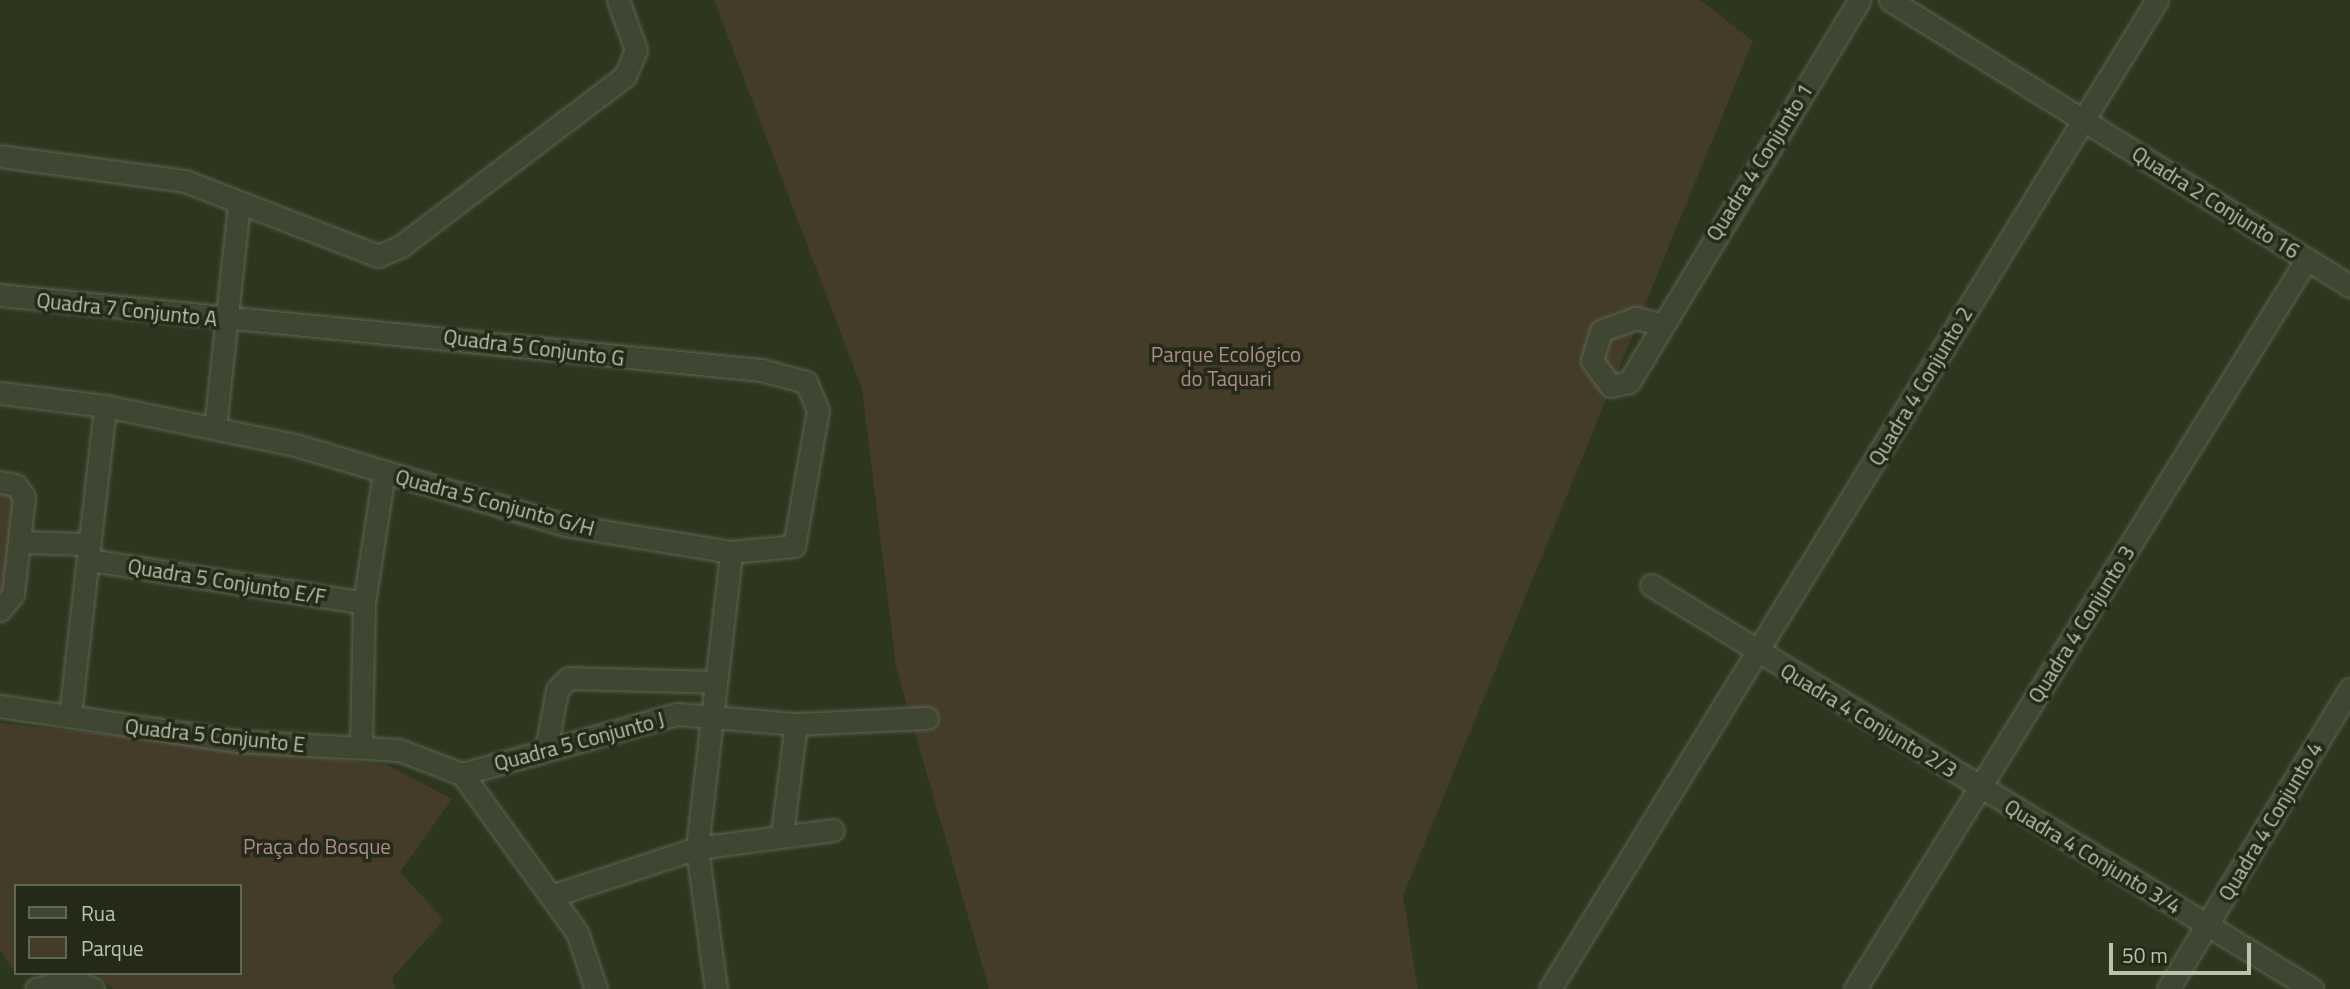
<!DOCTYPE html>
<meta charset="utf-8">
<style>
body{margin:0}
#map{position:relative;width:2350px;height:989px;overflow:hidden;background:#2d361e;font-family:"Titillium Web",sans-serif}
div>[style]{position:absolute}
.green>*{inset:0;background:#443b29}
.roads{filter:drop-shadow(0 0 2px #5d654f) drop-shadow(0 0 2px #5d654f)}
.street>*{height:21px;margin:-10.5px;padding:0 10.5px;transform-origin:10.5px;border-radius:10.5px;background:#3f4632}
span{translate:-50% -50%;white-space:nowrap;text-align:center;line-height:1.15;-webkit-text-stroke:7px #242a17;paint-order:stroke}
.street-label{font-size:21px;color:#bac4ab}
.park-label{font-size:21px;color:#af8a8a}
.legend{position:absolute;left:14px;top:884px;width:228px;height:91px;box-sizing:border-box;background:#242a17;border:2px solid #606852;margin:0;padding:9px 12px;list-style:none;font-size:21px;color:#bac4ab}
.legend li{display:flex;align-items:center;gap:14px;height:35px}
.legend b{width:35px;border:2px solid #606852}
.scale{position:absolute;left:2109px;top:943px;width:142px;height:32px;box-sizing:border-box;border:4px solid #bac4ab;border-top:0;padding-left:9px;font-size:21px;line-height:24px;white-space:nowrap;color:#bac4ab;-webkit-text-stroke:5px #242a17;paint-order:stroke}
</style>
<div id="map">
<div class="green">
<i style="clip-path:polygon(714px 0,1700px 0,1753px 41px,1403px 896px,1418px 989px,989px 989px,896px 667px,862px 389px)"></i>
<i style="clip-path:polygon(0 490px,17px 492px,4px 601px,0 601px)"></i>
<i style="clip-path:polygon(0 723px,387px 765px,452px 799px,400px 872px,444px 920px,392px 978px,396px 989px,114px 989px,96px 973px,240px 973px,240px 886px,16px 886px,16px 974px,0 950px)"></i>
</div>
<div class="roads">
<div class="street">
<i style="left:1890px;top:0;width:542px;rotate:31.87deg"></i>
<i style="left:0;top:156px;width:187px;rotate:7.7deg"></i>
<i style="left:185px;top:181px;width:207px;rotate:21.2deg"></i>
<i style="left:378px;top:256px;width:25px;rotate:-23deg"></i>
<i style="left:401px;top:246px;width:281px;rotate:-37.2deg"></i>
<i style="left:625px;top:76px;width:28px;rotate:-67deg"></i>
<i style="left:636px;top:50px;width:53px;rotate:-109.8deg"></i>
<i style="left:0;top:295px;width:765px;rotate:5.63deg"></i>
<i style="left:761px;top:370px;width:47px;rotate:14.9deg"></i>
<i style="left:806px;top:382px;width:30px;rotate:67deg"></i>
<i style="left:818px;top:410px;width:138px;rotate:100deg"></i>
<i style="left:794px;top:546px;width:63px;rotate:174.6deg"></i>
<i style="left:731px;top:552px;width:168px;rotate:-170.8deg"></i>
<i style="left:565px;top:525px;width:282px;rotate:-163.5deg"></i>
<i style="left:295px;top:445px;width:194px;rotate:-168.4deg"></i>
<i style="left:105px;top:406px;width:106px;rotate:-172.9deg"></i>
<i style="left:1660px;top:324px;width:25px;rotate:-166deg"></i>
<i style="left:1636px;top:318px;width:37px;rotate:160deg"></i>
<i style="left:1601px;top:331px;width:31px;rotate:107deg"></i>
<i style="left:1592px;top:361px;width:31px;rotate:53deg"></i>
<i style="left:1611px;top:386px;width:18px;rotate:-13deg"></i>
<i style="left:1629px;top:382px;width:446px;rotate:-58.9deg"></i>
<i style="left:215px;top:428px;width:226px;rotate:-83.9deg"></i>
<i style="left:0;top:482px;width:16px;rotate:11deg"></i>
<i style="left:16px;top:485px;width:14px;rotate:56deg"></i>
<i style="left:24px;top:497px;width:98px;rotate:96.5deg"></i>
<i style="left:13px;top:594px;width:21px;rotate:129deg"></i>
<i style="left:23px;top:542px;width:66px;rotate:1.7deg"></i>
<i style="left:90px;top:560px;width:277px;rotate:8.9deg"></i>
<i style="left:1651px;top:585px;width:775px;rotate:31.43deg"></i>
<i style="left:0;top:706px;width:240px;rotate:8.4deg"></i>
<i style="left:237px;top:741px;width:162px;rotate:3.2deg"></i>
<i style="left:399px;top:750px;width:67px;rotate:20.9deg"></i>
<i style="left:70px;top:715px;width:311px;rotate:-83.5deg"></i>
<i style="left:361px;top:746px;width:143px;rotate:-88.8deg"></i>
<i style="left:364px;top:603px;width:133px;rotate:-81.3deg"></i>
<i style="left:546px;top:749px;width:60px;rotate:-79.4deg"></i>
<i style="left:557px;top:690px;width:16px;rotate:-47deg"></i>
<i style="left:568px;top:678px;width:148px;rotate:1.5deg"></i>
<i style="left:462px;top:774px;width:223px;rotate:-15.6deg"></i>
<i style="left:677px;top:714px;width:119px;rotate:4.8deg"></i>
<i style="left:796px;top:724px;width:131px;rotate:-2.6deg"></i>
<i style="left:462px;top:774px;width:195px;rotate:54deg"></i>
<i style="left:577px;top:932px;width:60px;rotate:71.6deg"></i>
<i style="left:782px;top:833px;width:110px;rotate:-82.7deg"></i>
<i style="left:551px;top:896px;width:154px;rotate:-18.2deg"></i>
<i style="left:697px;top:848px;width:137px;rotate:-7.5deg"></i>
<i style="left:36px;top:989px;width:35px;rotate:-16deg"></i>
<i style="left:70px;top:979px;width:25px;rotate:23deg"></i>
<i style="left:716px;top:989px;width:142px;rotate:-97.7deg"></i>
<i style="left:697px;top:848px;width:298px;rotate:-83.4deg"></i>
<i style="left:1550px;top:989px;width:1160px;rotate:-58.46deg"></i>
<i style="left:1855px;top:989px;width:859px;rotate:-58.24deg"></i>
<i style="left:2168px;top:989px;width:351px;rotate:-58.8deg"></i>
</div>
</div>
<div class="street-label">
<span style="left:1759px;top:162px;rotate:-58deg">Quadra 4 Conjunto 1</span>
<span style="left:2216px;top:202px;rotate:32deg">Quadra 2 Conjunto 16</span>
<span style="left:127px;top:309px;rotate:6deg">Quadra 7 Conjunto A</span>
<span style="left:534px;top:347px;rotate:7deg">Quadra 5 Conjunto G</span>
<span style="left:1920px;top:386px;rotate:-59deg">Quadra 4 Conjunto 2</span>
<span style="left:495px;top:502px;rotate:15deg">Quadra 5 Conjunto G/H</span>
<span style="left:227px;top:581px;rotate:9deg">Quadra 5 Conjunto E/F</span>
<span style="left:2081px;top:624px;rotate:-58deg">Quadra 4 Conjunto 3</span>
<span style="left:1869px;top:720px;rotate:31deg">Quadra 4 Conjunto 2/3</span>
<span style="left:215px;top:735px;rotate:6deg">Quadra 5 Conjunto E</span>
<span style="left:579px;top:741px;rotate:-15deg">Quadra 5 Conjunto J</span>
<span style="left:2270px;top:821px;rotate:-59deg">Quadra 4 Conjunto 4</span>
<span style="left:2093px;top:856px;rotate:31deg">Quadra 4 Conjunto 3/4</span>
</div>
<div class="park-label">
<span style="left:1226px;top:366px">Parque Ecológico<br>do Taquari</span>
<span style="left:317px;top:846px">Praça do Bosque</span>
</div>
<ul class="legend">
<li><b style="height:9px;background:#3f4632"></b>Rua</li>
<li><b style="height:19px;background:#443b29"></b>Parque</li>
</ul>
<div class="scale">50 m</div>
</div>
